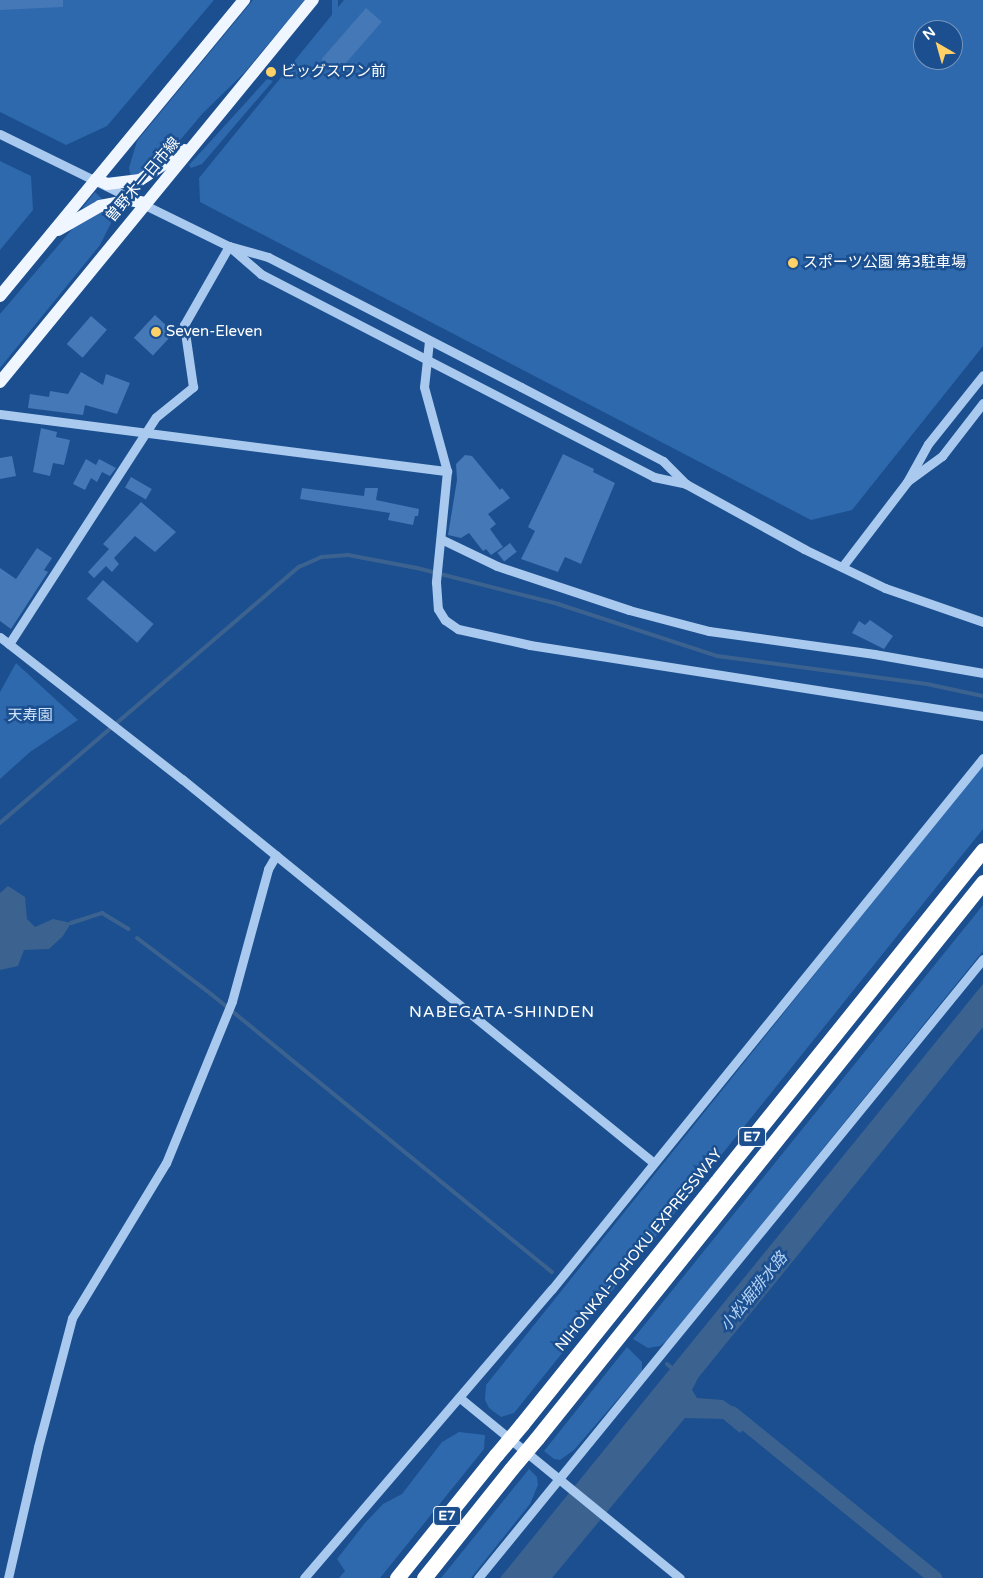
<!DOCTYPE html>
<meta charset="utf-8">
<style>
body{margin:0}
#map{position:relative;width:983px;height:1578px;overflow:hidden;background:#1b4f8f;font-family:"Varela Round","Noto Sans JP",sans-serif}
div>[style]{position:absolute}
.green>*{inset:0;background:#2e69ad;transform-origin:0 0}
.water>*{inset:0;background:#3c6290}
.stream>*{height:4px;margin:-2px;padding:0 2px;transform-origin:2px;border-radius:2px;background:#3c6290}
.canal>*{height:14px;margin:-7px;padding:0 7px;transform-origin:7px;border-radius:7px;background:#3c6290}
.building>*{inset:0;background:#4478b7;transform-origin:0 0}
.minor>*{height:9px;margin:-4.5px;padding:0 4.5px;transform-origin:4.5px;border-radius:4.5px;background:#a9c9ee}
.major>*{height:12px;margin:-6px;padding:0 6px;transform-origin:6px;border-radius:6px;background:#f0f6ff}
.highway>*{height:15px;margin:-7.5px;padding:0 7.5px;transform-origin:7.5px;border-radius:7.5px;background:#fff}
.highway-bridge>*{height:15px;margin:-7.5px;padding:0 7.5px;transform-origin:7.5px;border-radius:7.5px;background:#fff}
.dots>*{width:14px;height:14px;translate:-50% -50%;box-sizing:border-box;border:2px solid #1b4f8f;border-radius:50%}
span{translate:-50% -50%;white-space:nowrap;text-align:center;line-height:1.15;-webkit-text-stroke:5px #1b4f8f;paint-order:stroke}
.shield-label span{padding:1px 4px;background:#1b4f8f;border:1px solid;border-radius:4px;-webkit-text-stroke-width:0}
.shield-label{font-size:14px;color:#fff;font-weight:700}
.poi-label{font-size:15px;color:#fff}
.left{translate:0 -50%;text-align:left}
.street-label{font-size:15px;color:#fff}
.park-label{font-size:15px;color:#cfe3fa}
.neighbourhood-label{font-size:16px;color:#fff;letter-spacing:1px}
.water-label{font-size:16px;color:#b5d3f5;font-style:italic}
.north{position:absolute;left:913px;top:20px;width:50px;height:50px;box-sizing:border-box;background:#1b4f8f;border:1px solid #7695bc;border-radius:50%;rotate:322deg;font-size:14px;font-weight:700;line-height:20px;text-align:center;color:#fff}
.north::after{content:'';display:block;margin:auto;width:18px;height:22px;background:#ffd166;clip-path:polygon(50% 0,100% 100%,50% 72%,0 100%)}
</style>
<div id="map">
<div class="green">
<i style="clip-path:polygon(0 0,214px 0,107px 126px,66px 145px,0 112px)"></i>
<i style="clip-path:polygon(253px 0,305px 0,244px 73px,203px 113px,165px 158px,150px 171px,131px 177px,129px 168px,137px 141px)"></i>
<i style="left:332px;top:0;width:6px;height:68px"></i>
<i style="clip-path:polygon(evenodd,344px 0,983px 0,983px 346px,852px 510px,811px 520px,200px 202px,199px 178px,344px 0,923px 30px,953px 30px,953px 60px,923px 60px,923px 30px)"></i>
<i style="clip-path:polygon(267px 79px,273px 81px,202px 164px,191px 168px,189px 165px)"></i>
<i style="clip-path:polygon(0 161px,31px 176px,33px 210px,0 250px)"></i>
<i style="clip-path:polygon(95px 192px,103px 200px,83px 208px,83px 207px)"></i>
<i style="clip-path:polygon(106px 210px,111px 223px,100px 245px,0 368px,0 314px,73px 228px)"></i>
<i style="clip-path:polygon(16px 663px,78px 720px,30px 752px,0 779px,0 692px)"></i>
<i style="clip-path:polygon(983px 764px,983px 829px,514px 1413px,501px 1417px,489px 1408px,485px 1400px,486px 1385px)"></i>
<i style="clip-path:polygon(983px 905px,983px 951px,668px 1340px,660px 1346px,648px 1348px,633px 1339px)"></i>
<i style="clip-path:polygon(627px 1347px,642px 1362px,642px 1371px,574px 1450px,560px 1460px,554px 1459px,544px 1451px)"></i>
<i style="clip-path:polygon(459px 1432px,485px 1435px,484px 1449px,380px 1578px,339px 1578px,345px 1571px,337px 1559px,365px 1523px,383px 1504px,402px 1494px,442px 1442px)"></i>
<i style="clip-path:polygon(529px 1469px,537px 1477px,538px 1485px,530px 1504px,471px 1578px,441px 1578px)"></i>
</div>
<div class="water">
<i style="clip-path:polygon(8px 886px,25px 897px,27px 919px,35px 927px,53px 919px,71px 923px,63px 936px,49px 949px,24px 950px,18px 966px,0 970px,0 893px)"></i>
<i style="clip-path:polygon(983px 984px,983px 1027px,698px 1378px,692px 1390px,697px 1398px,723px 1400px,752px 1420px,740px 1433px,723px 1419px,685px 1418px,552px 1578px,500px 1578px)"></i>
</div>
<div class="stream">
<i style="left:0;top:823px;width:394px;rotate:-40.6deg"></i>
<i style="left:299px;top:567px;width:24px;rotate:-24deg"></i>
<i style="left:321px;top:557px;width:27px;rotate:-4deg"></i>
<i style="left:348px;top:555px;width:70px;rotate:10.7deg"></i>
<i style="left:417px;top:568px;width:146px;rotate:14.3deg"></i>
<i style="left:558px;top:604px;width:167px;rotate:18.1deg"></i>
<i style="left:717px;top:656px;width:212px;rotate:7.6deg"></i>
<i style="left:927px;top:684px;width:57px;rotate:12.1deg"></i>
<i style="left:71px;top:923px;width:33px;rotate:-18deg"></i>
<i style="left:102px;top:913px;width:31px;rotate:31deg"></i>
<i style="left:137px;top:938px;width:93px;rotate:37.1deg"></i>
<i style="left:211px;top:994px;width:440px;rotate:39.2deg"></i>
<i style="left:667px;top:1364px;width:8px;rotate:40deg"></i>
</div>
<div class="canal">
<i style="left:732px;top:1413px;width:262px;rotate:39.1deg"></i>
</div>
<div class="building">
<i style="clip-path:polygon(0 0,63px 0,63px 7px,0 10px)"></i>
<i style="left:366px;top:8px;width:21px;height:68px;rotate:41deg"></i>
<i style="left:155px;top:315px;width:26px;height:31px;rotate:43deg"></i>
<i style="left:91px;top:316px;width:21px;height:37px;rotate:41deg"></i>
<i style="clip-path:polygon(81px 372px,103px 385px,106px 374px,130px 383px,117px 414px,85px 405px,83px 415px,28px 408px,30px 394px,49px 397px,50px 391px,68px 394px)"></i>
<i style="clip-path:polygon(41px 428px,57px 432px,56px 437px,70px 440px,64px 465px,53px 463px,50px 476px,33px 472px)"></i>
<i style="clip-path:polygon(563px 454px,594px 469px,593px 472px,615px 483px,581px 564px,565px 557px,558px 572px,521px 559px,535px 531px,528px 527px)"></i>
<i style="clip-path:polygon(465px 455px,472px 456px,500px 490px,502px 488px,510px 498px,488px 514px,496px 524px,490px 529px,503px 547px,491px 555px,486px 549px,483px 551px,469px 533px,461px 538px,448px 535px,457px 480px,456px 464px)"></i>
<i style="clip-path:polygon(12px 456px,16px 476px,0 479px,0 458px)"></i>
<i style="clip-path:polygon(86px 459px,96px 465px,99px 459px,116px 468px,110px 476px,102px 472px,97px 482px,91px 478px,85px 490px,73px 484px)"></i>
<i style="left:131px;top:477px;width:24px;height:12px;rotate:30deg"></i>
<i style="clip-path:polygon(302px 488px,364px 496px,365px 488px,378px 488px,376px 500px,419px 509px,418px 516px,415px 516px,413px 525px,388px 520px,390px 513px,300px 499px)"></i>
<i style="clip-path:polygon(141px 502px,176px 532px,155px 552px,135px 536px,114px 558px,119px 564px,112px 572px,106px 566px,94px 578px,88px 572px,109px 549px,103px 544px)"></i>
<i style="left:510px;top:543px;width:11px;height:16px;rotate:52deg"></i>
<i style="clip-path:polygon(37px 548px,52px 558px,44px 570px,48px 572px,11px 629px,0 621px,0 568px,16px 579px)"></i>
<i style="left:103px;top:580px;width:67px;height:25px;rotate:41deg"></i>
<i style="clip-path:polygon(870px 620px,893px 636px,884px 649px,852px 633px,859px 621px,865px 625px)"></i>
</div>
<div class="minor">
<i style="left:0;top:134px;width:255px;rotate:26.1deg"></i>
<i style="left:229px;top:246px;width:41px;rotate:15.8deg"></i>
<i style="left:268px;top:257px;width:284px;rotate:27.2deg"></i>
<i style="left:521px;top:387px;width:160px;rotate:27.5deg"></i>
<i style="left:663px;top:461px;width:33px;rotate:45deg"></i>
<i style="left:686px;top:484px;width:135px;rotate:28.8deg"></i>
<i style="left:804px;top:549px;width:90px;rotate:25.7deg"></i>
<i style="left:885px;top:588px;width:104px;rotate:19.1deg"></i>
<i style="left:231px;top:248px;width:40px;rotate:41deg"></i>
<i style="left:261px;top:274px;width:442px;rotate:27.3deg"></i>
<i style="left:654px;top:477px;width:33px;rotate:12deg"></i>
<i style="left:429px;top:341px;width:46px;rotate:96.2deg"></i>
<i style="left:424px;top:387px;width:87px;rotate:74.7deg"></i>
<i style="left:447px;top:471px;width:112px;rotate:95.7deg"></i>
<i style="left:436px;top:582px;width:27px;rotate:86deg"></i>
<i style="left:438px;top:609px;width:13px;rotate:58deg"></i>
<i style="left:445px;top:620px;width:16px;rotate:35deg"></i>
<i style="left:458px;top:629px;width:74px;rotate:12.5deg"></i>
<i style="left:530px;top:645px;width:459px;rotate:8.9deg"></i>
<i style="left:0;top:414px;width:451px;rotate:7.3deg"></i>
<i style="left:909px;top:480px;width:41px;rotate:-36deg"></i>
<i style="left:942px;top:456px;width:67px;rotate:-52.3deg"></i>
<i style="left:441px;top:539px;width:62px;rotate:25.7deg"></i>
<i style="left:497px;top:566px;width:139px;rotate:18.4deg"></i>
<i style="left:629px;top:610px;width:83px;rotate:14.7deg"></i>
<i style="left:709px;top:631px;width:167px;rotate:7.9deg"></i>
<i style="left:874px;top:654px;width:111px;rotate:9.9deg"></i>
<i style="left:842px;top:567px;width:107px;rotate:-52.6deg"></i>
<i style="left:907px;top:482px;width:43px;rotate:-61.1deg"></i>
<i style="left:928px;top:444px;width:88px;rotate:-51.4deg"></i>
<i style="left:0;top:637px;width:231px;rotate:38deg"></i>
<i style="left:182px;top:779px;width:608px;rotate:39.13deg"></i>
<i style="left:9px;top:644px;width:270px;rotate:-57.1deg"></i>
<i style="left:156px;top:417px;width:48px;rotate:-39deg"></i>
<i style="left:193px;top:387px;width:63px;rotate:-98.3deg"></i>
<i style="left:184px;top:325px;width:91px;rotate:-60.3deg"></i>
<i style="left:460px;top:1398px;width:284px;rotate:39.3deg"></i>
<i style="left:8px;top:1578px;width:134px;rotate:-77.1deg"></i>
<i style="left:38px;top:1447px;width:133px;rotate:-75.2deg"></i>
<i style="left:72px;top:1318px;width:181px;rotate:-58.8deg"></i>
<i style="left:166px;top:1163px;width:175px;rotate:-67.8deg"></i>
<i style="left:232px;top:1001px;width:137px;rotate:-74.7deg"></i>
<i style="left:268px;top:869px;width:16px;rotate:-60deg"></i>
<i style="left:304px;top:1578px;width:381px;rotate:-49.4deg"></i>
<i style="left:552px;top:1289px;width:684px;rotate:-50.93deg"></i>
<i style="left:478px;top:1578px;width:799px;rotate:-50.79deg"></i>
</div>
<div class="major">
<i style="left:96px;top:179px;width:12px;rotate:24deg"></i>
<i style="left:107px;top:184px;width:33px;rotate:-7deg"></i>
<i style="left:140px;top:180px;width:54px;rotate:-33.7deg"></i>
<i style="left:58px;top:230px;width:48px;rotate:-29.7deg"></i>
<i style="left:100px;top:206px;width:31px;rotate:-11deg"></i>
<i style="left:130px;top:200px;width:15px;rotate:11deg"></i>
<i style="left:0;top:296px;width:384px;rotate:-50.5deg"></i>
<i style="left:0;top:382px;width:494px;rotate:-50.7deg"></i>
</div>
<div class="highway">
<i style="left:522px;top:1424px;width:736px;rotate:-51.23deg"></i>
<i style="left:537px;top:1438px;width:713px;rotate:-51.26deg"></i>
<i style="left:397px;top:1578px;width:158px;rotate:-51.2deg"></i>
<i style="left:424px;top:1578px;width:139px;rotate:-51.4deg"></i>
</div>
<div class="highway-bridge">
<i style="left:496px;top:1455px;width:40px;rotate:-50deg"></i>
<i style="left:511px;top:1469px;width:40px;rotate:-50deg"></i>
</div>
<div class="dots">
<i style="left:271px;top:72px;background:#ffd166"></i>
<i style="left:793px;top:263px;background:#ffd166"></i>
<i style="left:156px;top:332px;background:#ffd166"></i>
</div>
<div class="shield-label">
<span style="left:752px;top:1137px">E7</span>
<span style="left:447px;top:1516px">E7</span>
</div>
<div class="poi-label">
<span class="left" style="left:281px;top:72px">ビッグスワン前</span>
<span class="left" style="left:803px;top:263px">スポーツ公園 第3駐車場</span>
<span class="left" style="left:166px;top:332px">Seven-Eleven</span>
</div>
<div class="street-label">
<span style="left:143px;top:180px;rotate:-50deg">曽野木一日市線</span>
<span style="left:639px;top:1250px;rotate:-51deg">NIHONKAI-TOHOKU EXPRESSWAY</span>
</div>
<div class="park-label">
<span style="left:30px;top:716px">天寿園</span>
</div>
<div class="neighbourhood-label">
<span style="left:502px;top:1012px">NABEGATA-SHINDEN</span>
</div>
<div class="water-label">
<span style="left:754px;top:1292px;rotate:-51deg">小松堀排水路</span>
</div>
<div class="north">N</div>
</div>
